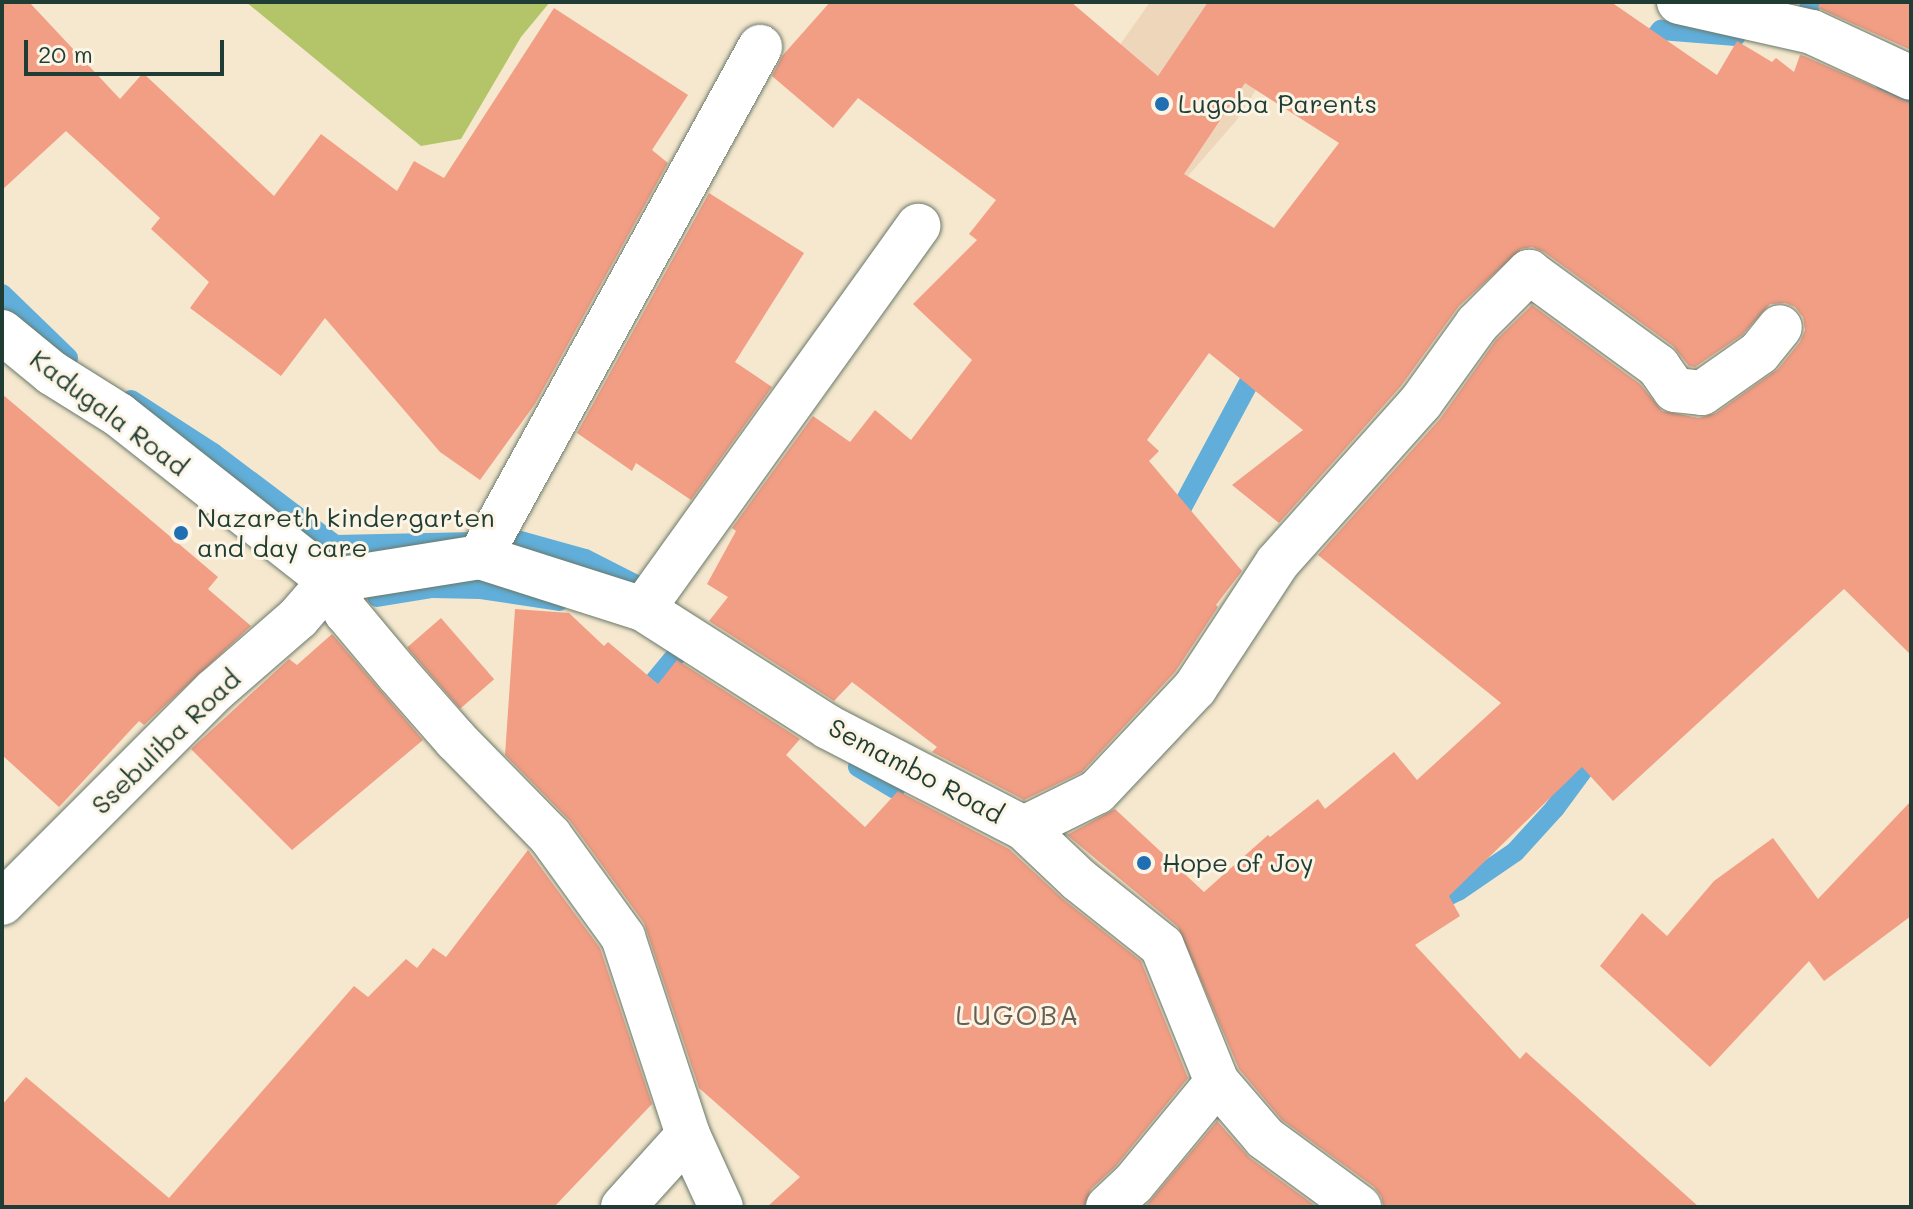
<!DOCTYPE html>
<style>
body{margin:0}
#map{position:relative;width:1913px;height:1209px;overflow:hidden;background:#f5e8ce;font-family:Mali,sans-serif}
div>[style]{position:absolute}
.built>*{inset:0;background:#eed6bb}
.green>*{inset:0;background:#b3c568}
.stream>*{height:20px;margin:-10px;padding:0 10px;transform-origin:10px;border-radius:10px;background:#60aed9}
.building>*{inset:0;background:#f29e85;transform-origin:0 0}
.roads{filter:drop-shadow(0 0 2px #6a796a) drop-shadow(0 0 2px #6a796a)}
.street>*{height:44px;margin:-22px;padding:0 22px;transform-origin:22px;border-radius:22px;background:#fff}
.dots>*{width:22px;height:22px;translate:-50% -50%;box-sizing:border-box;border:4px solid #fcf5e5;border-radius:50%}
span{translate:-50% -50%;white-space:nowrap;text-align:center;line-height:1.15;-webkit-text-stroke:6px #fcf5e5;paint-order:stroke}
.poi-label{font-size:26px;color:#1f3d34}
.left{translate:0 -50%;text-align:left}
.street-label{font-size:26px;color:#1f3d34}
.neighbourhood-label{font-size:28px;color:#695f50;letter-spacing:2px}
.frame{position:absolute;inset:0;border:4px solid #1f3d34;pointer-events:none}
.scale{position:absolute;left:24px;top:40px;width:200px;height:36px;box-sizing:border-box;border:4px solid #1f3d34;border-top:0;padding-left:10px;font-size:24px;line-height:28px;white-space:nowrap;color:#1f3d34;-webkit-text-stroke:6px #fcf5e5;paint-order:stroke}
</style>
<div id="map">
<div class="built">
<i style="clip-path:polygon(1150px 2px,1312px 2px,1236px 121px,1174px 192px,1068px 119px)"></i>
</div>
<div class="green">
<i style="clip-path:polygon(246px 2px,550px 2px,521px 37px,461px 139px,421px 146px)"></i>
</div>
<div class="stream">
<i style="left:1802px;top:33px;width:32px;rotate:-74deg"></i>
<i style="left:1642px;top:54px;width:31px;rotate:-52deg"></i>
<i style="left:1661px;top:30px;width:75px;rotate:4.6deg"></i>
<i style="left:1885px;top:82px;width:33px;rotate:38deg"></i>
<i style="left:2px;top:294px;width:92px;rotate:44.1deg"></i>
<i style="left:131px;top:400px;width:98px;rotate:32.9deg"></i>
<i style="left:213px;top:453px;width:153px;rotate:37deg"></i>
<i style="left:335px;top:545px;width:185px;rotate:-1.2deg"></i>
<i style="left:520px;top:541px;width:67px;rotate:15.5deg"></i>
<i style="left:585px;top:559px;width:77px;rotate:26.9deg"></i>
<i style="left:1172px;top:526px;width:188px;rotate:-61.8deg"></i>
<i style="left:377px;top:597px;width:56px;rotate:-9.3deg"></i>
<i style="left:432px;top:588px;width:49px;rotate:1.2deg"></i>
<i style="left:481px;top:589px;width:79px;rotate:8.7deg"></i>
<i style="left:639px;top:700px;width:60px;rotate:-50.4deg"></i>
<i style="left:858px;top:767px;width:43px;rotate:30.7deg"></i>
<i style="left:1426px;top:907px;width:36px;rotate:-27deg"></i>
<i style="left:1458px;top:891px;width:69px;rotate:-34.4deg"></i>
<i style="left:1515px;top:852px;width:59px;rotate:-47.7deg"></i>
<i style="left:1555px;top:808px;width:76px;rotate:-53.6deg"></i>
</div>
<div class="building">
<i style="clip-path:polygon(2px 2px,29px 2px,120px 99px,143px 73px,274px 196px,321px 134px,397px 191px,414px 161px,444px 178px,554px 8px,688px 95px,652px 150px,668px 163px,535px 404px,480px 480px,440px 452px,325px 318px,281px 376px,190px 308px,209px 282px,151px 229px,160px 218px,66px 131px,2px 190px)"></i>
<i style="clip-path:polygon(evenodd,830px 2px,1071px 2px,1158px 76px,1208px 2px,1611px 2px,1717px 75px,1737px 41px,1772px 62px,1776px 58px,1794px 72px,1800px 55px,1804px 56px,1911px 103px,1911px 655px,1844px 589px,1613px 801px,1582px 767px,1449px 896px,1460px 916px,1415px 945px,1520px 1059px,1526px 1052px,1699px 1207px,1384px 1207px,1381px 1196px,1374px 1187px,1282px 1120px,1239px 1069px,1178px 927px,1067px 835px,1115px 809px,1204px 892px,1268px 835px,1270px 837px,1318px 799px,1325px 809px,1394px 752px,1417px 780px,1501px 703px,1318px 555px,1440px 419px,1496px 340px,1532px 305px,1640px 384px,1662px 411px,1699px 418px,1716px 413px,1778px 369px,1800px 342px,1805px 330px,1803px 317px,1795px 307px,1785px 303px,1770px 304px,1742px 335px,1695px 367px,1689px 366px,1673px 346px,1544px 252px,1532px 247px,1521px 249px,1459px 306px,1401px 386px,1279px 523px,1232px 485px,1303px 430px,1209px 353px,1147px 440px,1159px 451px,1149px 461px,1242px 571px,1216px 605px,1218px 607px,1175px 672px,1082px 772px,1024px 800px,932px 752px,937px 747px,852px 682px,834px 701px,709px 621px,728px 597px,707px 584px,736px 531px,732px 528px,813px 416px,850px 442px,875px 410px,911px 440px,972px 360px,913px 304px,977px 240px,969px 234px,996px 200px,858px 98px,833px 128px,772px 76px,783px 55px,830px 2px,1245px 83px,1339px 143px,1274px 228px,1184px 174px,1245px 83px)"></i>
<i style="clip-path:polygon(1820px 2px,1911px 2px,1911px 50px,1818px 8px)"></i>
<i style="clip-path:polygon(709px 193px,804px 253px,735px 362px,772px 387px,691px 500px,636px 463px,632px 471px,577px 433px)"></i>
<i style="clip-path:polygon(2px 394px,218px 577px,208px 589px,251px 626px,144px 725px,139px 721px,59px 807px,2px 755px)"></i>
<i style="clip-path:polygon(515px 609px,569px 613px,604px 646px,608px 642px,658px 684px,677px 660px,800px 739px,786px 755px,865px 827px,898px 791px,1009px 849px,1063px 899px,1141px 961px,1188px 1078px,1115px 1167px,1091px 1189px,1084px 1207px,767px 1207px,800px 1177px,699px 1088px,644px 923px,570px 821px,505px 755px)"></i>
<i style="left:441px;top:618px;width:81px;height:45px;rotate:49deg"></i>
<i style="clip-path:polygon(332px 634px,423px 740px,292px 850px,191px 749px,289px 659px,297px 665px)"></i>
<i style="clip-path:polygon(1911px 801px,1911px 916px,1824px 981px,1809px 961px,1710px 1067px,1600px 966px,1642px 913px,1667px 936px,1714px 881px,1773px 838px,1818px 899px)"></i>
<i style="clip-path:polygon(528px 850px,600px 948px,652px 1104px,554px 1207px,2px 1207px,2px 1105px,26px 1077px,169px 1198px,354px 986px,368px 997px,406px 959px,417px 968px,433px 948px,446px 957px)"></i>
<i style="clip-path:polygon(1217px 1121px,1250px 1158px,1317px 1207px,1145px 1207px)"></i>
</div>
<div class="roads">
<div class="street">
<i style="left:1679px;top:2px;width:136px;rotate:12.7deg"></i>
<i style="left:1812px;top:32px;width:109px;rotate:24.9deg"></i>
<i style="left:2px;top:332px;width:65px;rotate:39.4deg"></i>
<i style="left:52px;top:373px;width:79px;rotate:32.1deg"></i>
<i style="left:119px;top:415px;width:268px;rotate:38.2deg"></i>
<i style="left:330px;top:581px;width:35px;rotate:63deg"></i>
<i style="left:346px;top:612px;width:81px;rotate:50deg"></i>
<i style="left:398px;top:674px;width:88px;rotate:48.7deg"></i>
<i style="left:456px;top:740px;width:134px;rotate:45.6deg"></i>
<i style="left:550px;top:836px;width:125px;rotate:54.1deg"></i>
<i style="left:623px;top:937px;width:208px;rotate:71.8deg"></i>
<i style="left:688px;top:1135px;width:79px;rotate:65.4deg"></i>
<i style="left:480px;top:557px;width:582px;rotate:-61.23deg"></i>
<i style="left:330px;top:581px;width:152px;rotate:-9.1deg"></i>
<i style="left:480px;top:557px;width:171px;rotate:17.7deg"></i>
<i style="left:643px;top:609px;width:219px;rotate:32.5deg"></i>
<i style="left:828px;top:727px;width:220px;rotate:27.3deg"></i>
<i style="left:1024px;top:828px;width:76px;rotate:43.4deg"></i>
<i style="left:1079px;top:880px;width:106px;rotate:38.5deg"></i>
<i style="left:1162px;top:946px;width:147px;rotate:68deg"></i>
<i style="left:1217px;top:1082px;width:74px;rotate:49.4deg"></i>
<i style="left:1265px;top:1138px;width:117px;rotate:36.3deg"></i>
<i style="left:643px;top:609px;width:472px;rotate:-54.3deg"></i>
<i style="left:1024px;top:828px;width:81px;rotate:-26.3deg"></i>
<i style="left:1097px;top:792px;width:143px;rotate:-46.7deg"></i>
<i style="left:1195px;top:688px;width:149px;rotate:-56.7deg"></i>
<i style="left:1277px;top:563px;width:216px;rotate:-48.2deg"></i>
<i style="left:1421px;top:402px;width:96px;rotate:-54.3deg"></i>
<i style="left:1477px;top:324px;width:74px;rotate:-45deg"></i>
<i style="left:1529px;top:272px;width:160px;rotate:36.1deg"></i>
<i style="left:1658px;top:366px;width:29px;rotate:55deg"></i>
<i style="left:1675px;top:390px;width:27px;rotate:6deg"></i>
<i style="left:1702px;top:393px;width:70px;rotate:-35.1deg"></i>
<i style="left:1759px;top:353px;width:33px;rotate:-51deg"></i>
<i style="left:2px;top:903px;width:300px;rotate:-45deg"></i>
<i style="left:214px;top:691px;width:111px;rotate:-41deg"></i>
<i style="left:298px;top:618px;width:49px;rotate:-49.1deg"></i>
<i style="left:623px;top:1207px;width:97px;rotate:-47.9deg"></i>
<i style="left:1108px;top:1207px;width:34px;rotate:-43deg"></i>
<i style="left:1133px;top:1184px;width:132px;rotate:-50.5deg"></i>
</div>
</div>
<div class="dots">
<i style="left:1162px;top:104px;background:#1f6fb2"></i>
<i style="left:181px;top:533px;background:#1f6fb2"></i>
<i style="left:1144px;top:863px;background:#1f6fb2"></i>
</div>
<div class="poi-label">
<span class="left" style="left:1178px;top:104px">Lugoba Parents</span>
<span class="left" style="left:197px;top:533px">Nazareth kindergarten<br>and day care</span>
<span class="left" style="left:1162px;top:863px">Hope of Joy</span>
</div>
<div class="street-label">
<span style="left:109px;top:413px;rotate:37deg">Kadugala Road</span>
<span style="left:166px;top:742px;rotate:-44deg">Ssebuliba Road</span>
<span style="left:916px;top:771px;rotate:28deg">Semambo Road</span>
</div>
<div class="neighbourhood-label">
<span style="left:1018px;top:1014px">LUGOBA</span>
</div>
<div class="frame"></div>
<div class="scale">20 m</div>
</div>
